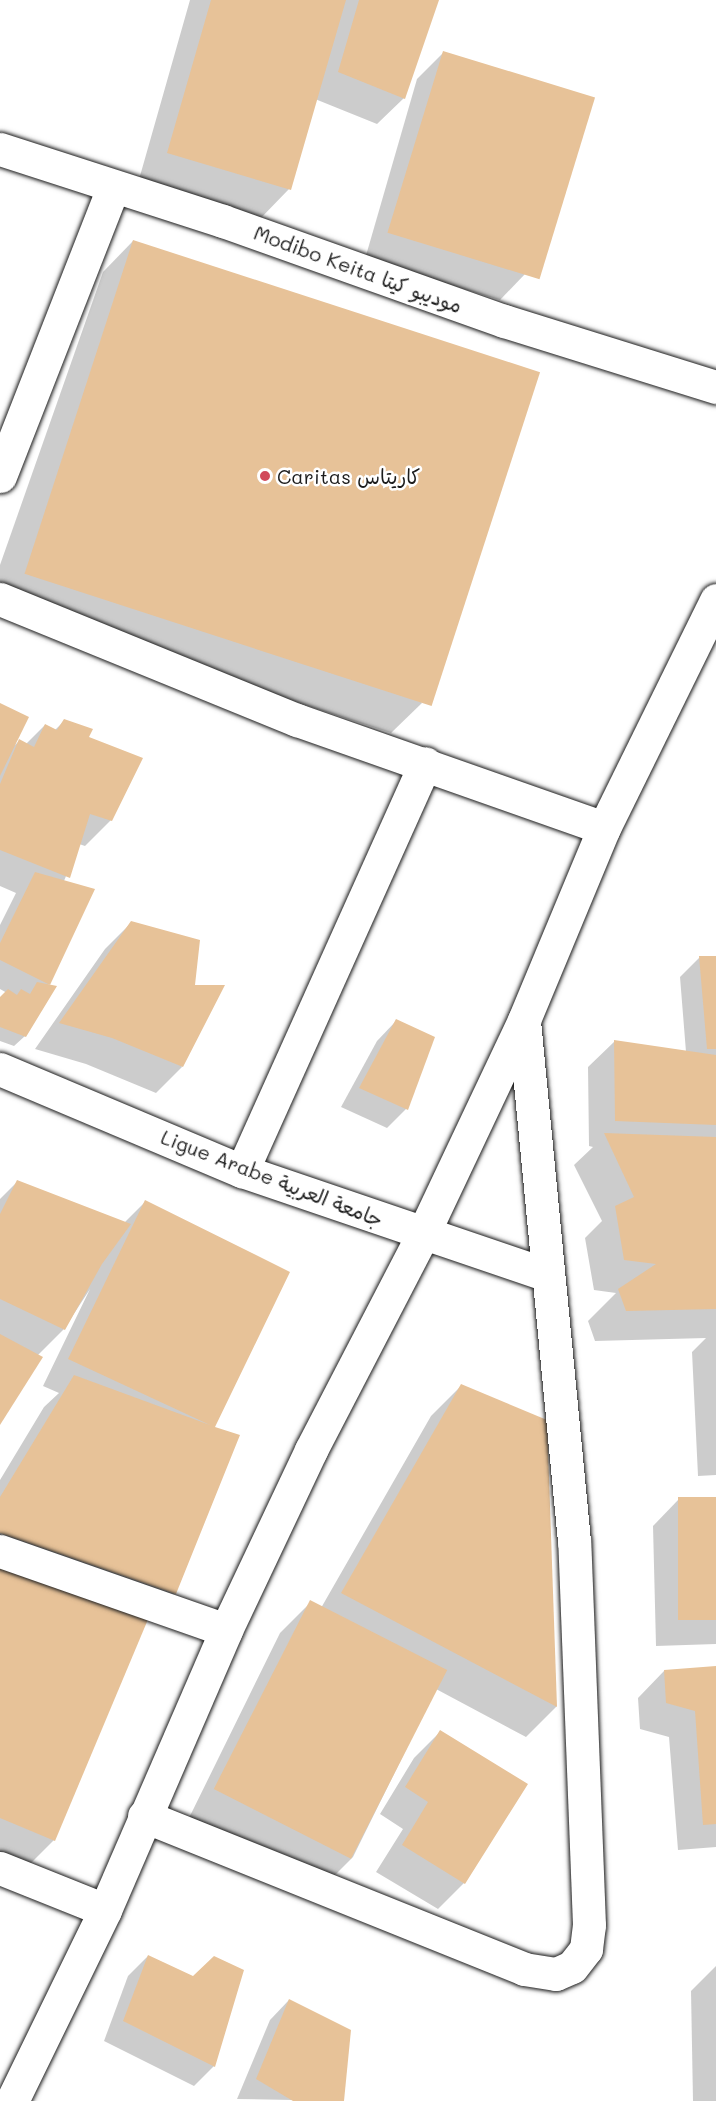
<!DOCTYPE html>
<meta charset="utf-8">
<style>
body{margin:0}
#map{position:relative;width:716px;height:2101px;overflow:hidden;background:#fff;font-family:Mali,"Playpen Sans Arabic",sans-serif}
div>[style]{position:absolute}
.shadow>*{inset:0;background:#0003}
.building>*{inset:0;background:#e7c298;transform-origin:0 0}
.roads{filter:drop-shadow(0 0 2px #1c1c1c) drop-shadow(0 0 2px #1c1c1c)}
.street>*{height:33px;margin:-16.5px;padding:0 16.5px;transform-origin:16.5px;border-radius:16.5px;background:#fff}
.dots>*{width:16px;height:16px;translate:-50% -50%;box-sizing:border-box;border:3px solid #fff;border-radius:50%}
span{translate:-50% -50%;white-space:nowrap;text-align:center;line-height:1.15;-webkit-text-stroke:5px #fff;paint-order:stroke}
.street-label{font-size:20px;color:#1c1c1c}
.poi-label{font-size:20px;color:#1c1c1c}
.left{translate:0 -50%;text-align:left}
</style>
<div id="map">
<div class="shadow">
<i style="clip-path:polygon(190px 0,437px 0,404px 98px,377px 124px,315px 99px,289px 189px,259px 220px,138px 183px)"></i>
<i style="clip-path:polygon(443px 53px,526px 273px,500px 300px,365px 259px,417px 79px)"></i>
<i style="clip-path:polygon(133px 241px,422px 703px,391px 733px,0 605px,0 565px,103px 272px)"></i>
<i style="clip-path:polygon(0 704px,13px 747px,19px 741px,26px 744px,45px 725px,55px 730px,64px 721px,87px 738px,111px 820px,85px 846px,79px 844px,64px 881px,49px 984px,25px 1036px,14px 1046px,0 1041px,0 998px,7px 993px,0 989px,0 925px,16px 893px,0 886px)"></i>
<i style="clip-path:polygon(131px 923px,182px 1067px,156px 1093px,86px 1064px,35px 1049px,105px 949px)"></i>
<i style="clip-path:polygon(700px 957px,716px 957px,716px 1475px,698px 1476px,692px 1352px,706px 1338px,595px 1341px,588px 1321px,616px 1293px,594px 1290px,585px 1238px,602px 1221px,574px 1165px,593px 1147px,589px 1146px,588px 1067px,615px 1041px,686px 1052px,680px 977px)"></i>
<i style="clip-path:polygon(396px 1021px,406px 1109px,387px 1128px,341px 1107px,377px 1041px)"></i>
<i style="clip-path:polygon(17px 1182px,124px 1223px,145px 1202px,213px 1427px,175px 1593px,145px 1622px,54px 1840px,24px 1870px,0 1860px,0 1480px,44px 1407px,59px 1393px,43px 1386px,90px 1289px,64px 1329px,37px 1356px,0 1422px,0 1199px)"></i>
<i style="clip-path:polygon(461px 1386px,545px 1421px,556px 1707px,526px 1737px,436px 1689px,353px 1857px,323px 1887px,188px 1820px,280px 1633px,311px 1602px,321px 1608px,431px 1416px)"></i>
<i style="clip-path:polygon(716px 1498px,716px 1644px,656px 1646px,653px 1526px,679px 1499px)"></i>
<i style="clip-path:polygon(716px 1667px,716px 1847px,678px 1850px,669px 1737px,640px 1729px,638px 1698px,664px 1671px)"></i>
<i style="clip-path:polygon(440px 1732px,525px 1784px,464px 1883px,438px 1909px,376px 1872px,403px 1829px,380px 1814px,414px 1758px)"></i>
<i style="clip-path:polygon(148px 1956px,214px 2066px,194px 2086px,104px 2041px,128px 1976px)"></i>
<i style="clip-path:polygon(716px 1966px,716px 2101px,693px 2101px,691px 1991px)"></i>
<i style="clip-path:polygon(289px 2000px,342px 2101px,237px 2099px,270px 2020px)"></i>
</div>
<div class="building">
<i style="clip-path:polygon(211px 0,346px 0,291px 190px,167px 153px)"></i>
<i style="clip-path:polygon(359px 0,439px 0,405px 99px,338px 72px)"></i>
<i style="left:443px;top:51px;width:159px;height:190px;rotate:17deg"></i>
<i style="left:133px;top:240px;width:428px;height:351px;rotate:18deg"></i>
<i style="clip-path:polygon(0 703px,29px 717px,0 776px)"></i>
<i style="clip-path:polygon(64px 719px,93px 729px,89px 737px,143px 758px,112px 821px,90px 814px,70px 878px,0 850px,0 784px,19px 739px,34px 747px,45px 724px,57px 730px)"></i>
<i style="clip-path:polygon(35px 872px,95px 889px,50px 985px,0 960px,0 943px)"></i>
<i style="clip-path:polygon(131px 921px,200px 940px,195px 985px,225px 985px,183px 1067px,112px 1038px,59px 1023px)"></i>
<i style="clip-path:polygon(699px 956px,716px 956px,716px 1049px,707px 1049px)"></i>
<i style="clip-path:polygon(37px 982px,57px 986px,26px 1037px,0 1027px,0 997px,8px 989px,17px 995px,21px 989px,30px 994px)"></i>
<i style="clip-path:polygon(396px 1019px,435px 1037px,408px 1110px,359px 1088px)"></i>
<i style="clip-path:polygon(614px 1040px,716px 1055px,716px 1125px,615px 1121px)"></i>
<i style="clip-path:polygon(604px 1133px,716px 1137px,716px 1309px,626px 1311px,618px 1289px,656px 1264px,624px 1260px,615px 1206px,634px 1197px)"></i>
<i style="clip-path:polygon(17px 1180px,131px 1224px,102px 1264px,65px 1330px,0 1299px,0 1214px)"></i>
<i style="clip-path:polygon(145px 1200px,290px 1272px,215px 1427px,240px 1435px,176px 1594px,0 1533px,0 1497px,74px 1375px,210px 1425px,68px 1359px)"></i>
<i style="clip-path:polygon(0 1334px,43px 1357px,0 1425px)"></i>
<i style="clip-path:polygon(461px 1384px,547px 1420px,557px 1707px,341px 1593px)"></i>
<i style="left:716px;top:1497px;width:123px;height:38px;rotate:90deg"></i>
<i style="clip-path:polygon(0 1568px,149px 1617px,55px 1841px,0 1818px)"></i>
<i style="left:310px;top:1600px;width:154px;height:212px;rotate:27deg"></i>
<i style="clip-path:polygon(716px 1666px,716px 1824px,703px 1825px,695px 1711px,666px 1703px,664px 1670px)"></i>
<i style="clip-path:polygon(440px 1730px,528px 1784px,465px 1884px,402px 1845px,428px 1802px,405px 1787px)"></i>
<i style="clip-path:polygon(148px 1955px,193px 1976px,214px 1956px,244px 1970px,215px 2067px,123px 2021px)"></i>
<i style="clip-path:polygon(289px 1999px,351px 2030px,344px 2101px,293px 2101px,256px 2079px)"></i>
</div>
<div class="roads">
<div class="street">
<i style="left:0;top:149px;width:234px;rotate:17.9deg"></i>
<i style="left:223px;top:221px;width:298px;rotate:19.6deg"></i>
<i style="left:504px;top:321px;width:222px;rotate:17.3deg"></i>
<i style="left:0;top:476px;width:310px;rotate:-68.6deg"></i>
<i style="left:0;top:599px;width:321px;rotate:22.2deg"></i>
<i style="left:297px;top:720px;width:325px;rotate:19.4deg"></i>
<i style="left:0;top:1069px;width:263px;rotate:22.9deg"></i>
<i style="left:242px;top:1171px;width:323px;rotate:18.8deg"></i>
<i style="left:242px;top:1171px;width:447px;rotate:-65.8deg"></i>
<i style="left:0;top:1551px;width:239px;rotate:19.3deg"></i>
<i style="left:144px;top:1816px;width:410px;rotate:21.9deg"></i>
<i style="left:524px;top:1969px;width:32px;rotate:9deg"></i>
<i style="left:556px;top:1974px;width:17px;rotate:-24deg"></i>
<i style="left:572px;top:1967px;width:23px;rotate:-52deg"></i>
<i style="left:586px;top:1949px;width:24px;rotate:-83deg"></i>
<i style="left:589px;top:1925px;width:384px;rotate:-92.2deg"></i>
<i style="left:574px;top:1541px;width:522px;rotate:-95.49deg"></i>
<i style="left:0;top:1868px;width:113px;rotate:21.8deg"></i>
<i style="left:12px;top:2101px;width:212px;rotate:-64deg"></i>
<i style="left:105px;top:1910px;width:305px;rotate:-66.6deg"></i>
<i style="left:226px;top:1630px;width:199px;rotate:-64.7deg"></i>
<i style="left:311px;top:1450px;width:243px;rotate:-62.6deg"></i>
<i style="left:423px;top:1234px;width:237px;rotate:-64.7deg"></i>
<i style="left:524px;top:1020px;width:208px;rotate:-67.4deg"></i>
<i style="left:604px;top:828px;width:254px;rotate:-63.8deg"></i>
</div>
</div>
<div class="dots">
<i style="left:265px;top:476px;background:#d1495b"></i>
</div>
<div class="street-label">
<span style="left:358px;top:269px;rotate:20deg">Modibo Keita موديبو كيتا</span>
<span style="left:272px;top:1178px;rotate:21deg">Ligue Arabe جامعة العربية</span>
</div>
<div class="poi-label">
<span class="left" style="left:277px;top:476px">Caritas كاريتاس</span>
</div>
</div>
